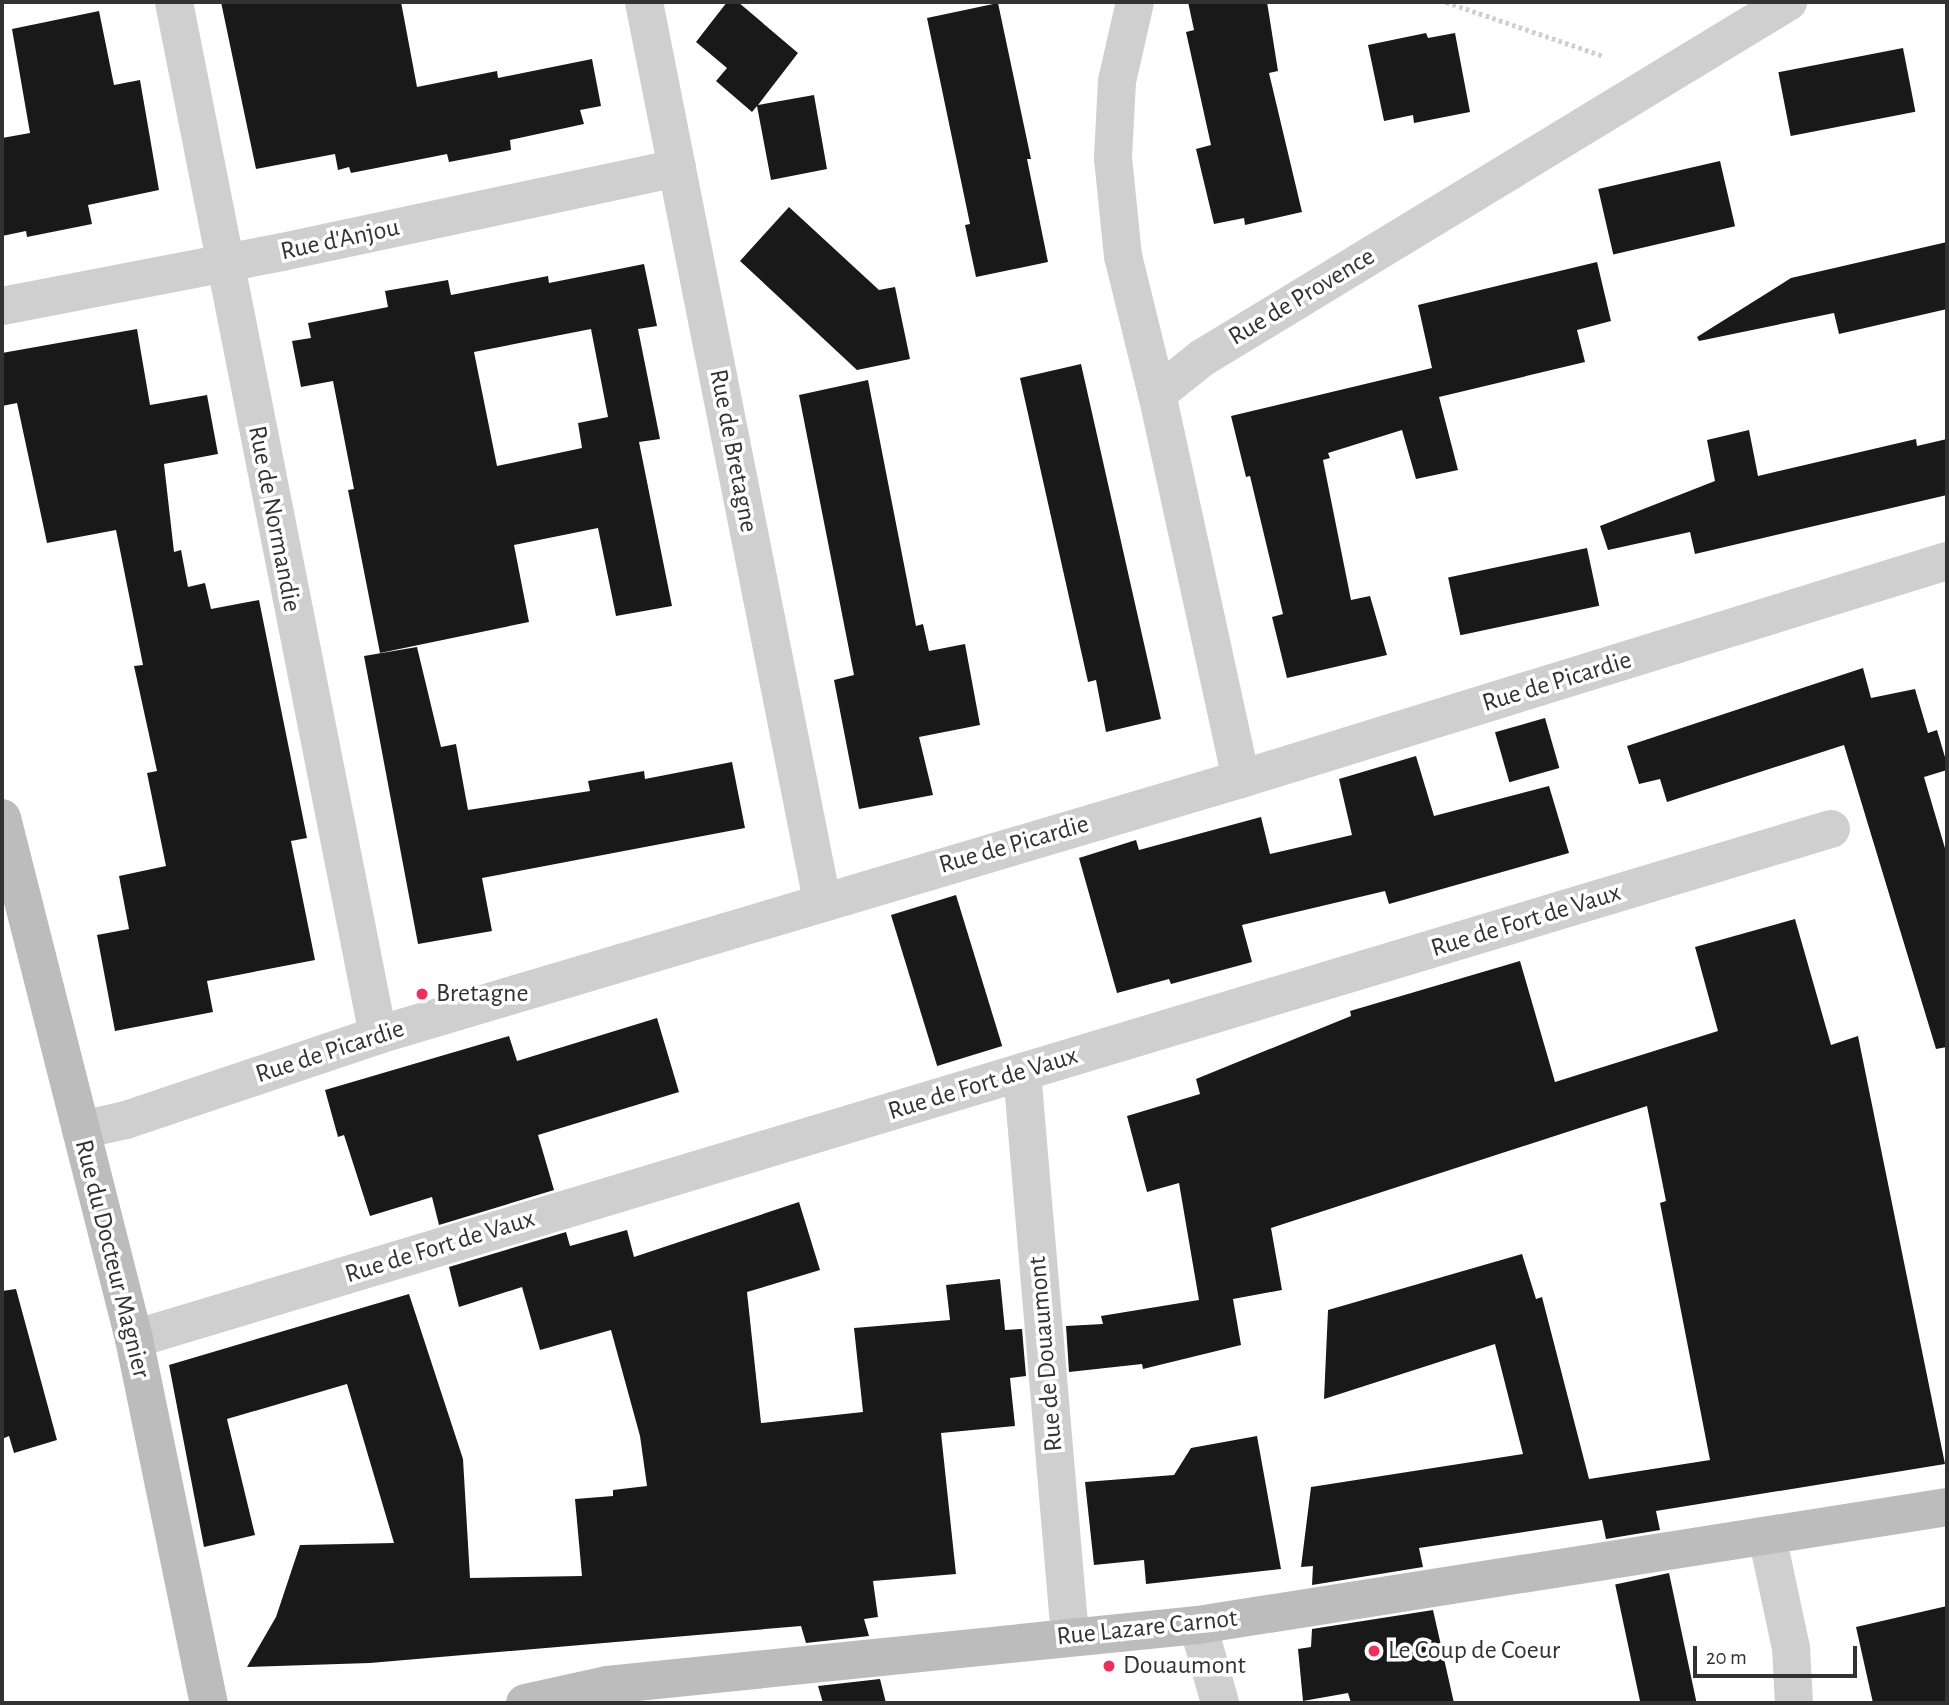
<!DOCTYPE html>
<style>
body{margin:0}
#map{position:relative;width:1949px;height:1705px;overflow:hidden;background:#fff;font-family:"Alegreya Sans",sans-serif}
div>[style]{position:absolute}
.building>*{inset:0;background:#191919;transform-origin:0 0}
.path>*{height:4.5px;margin-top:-2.25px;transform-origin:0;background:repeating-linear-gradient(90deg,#cfcfcf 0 3.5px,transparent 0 7px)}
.street>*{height:38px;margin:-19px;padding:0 19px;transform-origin:19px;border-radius:19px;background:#cfcfcf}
.secondary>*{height:38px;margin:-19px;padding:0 19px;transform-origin:19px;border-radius:19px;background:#bcbcbc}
.dots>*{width:19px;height:19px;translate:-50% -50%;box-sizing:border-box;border:4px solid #fff;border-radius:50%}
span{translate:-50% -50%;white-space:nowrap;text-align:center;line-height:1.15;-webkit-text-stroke:7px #fff;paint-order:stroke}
.street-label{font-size:26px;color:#323232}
.poi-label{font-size:26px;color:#323232}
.left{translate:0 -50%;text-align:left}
.frame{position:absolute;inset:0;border:4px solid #323232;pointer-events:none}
.scale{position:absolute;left:1693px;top:1646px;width:164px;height:32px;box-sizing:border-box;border:4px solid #323232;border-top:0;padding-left:9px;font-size:21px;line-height:24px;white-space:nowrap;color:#323232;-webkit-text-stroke:5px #fff;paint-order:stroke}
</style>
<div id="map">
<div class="building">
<i style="clip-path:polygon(221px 2px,401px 2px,417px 87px,497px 71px,498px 78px,592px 59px,601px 106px,580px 110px,584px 124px,510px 140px,511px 150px,449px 162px,447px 154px,351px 173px,349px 167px,338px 170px,335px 154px,256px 169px)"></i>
<i style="clip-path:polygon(727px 2px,738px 2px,798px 53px,758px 105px,814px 95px,827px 169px,771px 180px,757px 106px,752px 112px,716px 81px,727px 68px,696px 42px)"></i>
<i style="clip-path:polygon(1188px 2px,1267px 2px,1278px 71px,1269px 73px,1302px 212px,1245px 225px,1244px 218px,1214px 224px,1196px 149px,1211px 145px,1186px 32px,1194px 30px)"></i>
<i style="clip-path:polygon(998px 3px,1031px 159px,1027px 159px,1048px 262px,976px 277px,965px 225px,970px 224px,927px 18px)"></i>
<i style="clip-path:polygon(99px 11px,114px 85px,140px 80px,159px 190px,88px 205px,92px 224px,27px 237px,26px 231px,2px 236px,2px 138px,30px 133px,12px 29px)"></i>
<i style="clip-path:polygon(1426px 33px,1428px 38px,1455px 33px,1470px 112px,1414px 123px,1413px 115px,1384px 121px,1368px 45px)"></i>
<i style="left:1903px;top:48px;width:65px;height:127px;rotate:79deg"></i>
<i style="left:1720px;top:161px;width:67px;height:125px;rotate:77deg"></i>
<i style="clip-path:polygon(789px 207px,879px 290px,895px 287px,910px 359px,857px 370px,740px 261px)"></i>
<i style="clip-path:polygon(1947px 242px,1947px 309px,1839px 334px,1834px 313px,1699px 341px,1697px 337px,1791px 278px)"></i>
<i style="clip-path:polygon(1597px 262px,1611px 321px,1577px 330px,1585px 362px,1439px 397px,1458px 470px,1416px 479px,1402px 430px,1328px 453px,1330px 458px,1323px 460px,1351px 600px,1370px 596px,1387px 655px,1287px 678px,1272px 617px,1283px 614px,1250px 476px,1246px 477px,1231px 416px,1432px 368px,1418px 305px)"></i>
<i style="clip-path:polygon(evenodd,644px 264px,657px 326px,638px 329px,660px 439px,639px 442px,672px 606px,616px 616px,598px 528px,514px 545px,529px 622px,380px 653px,348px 490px,354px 489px,333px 381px,301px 387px,292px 341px,311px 338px,308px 323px,388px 307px,385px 291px,448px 280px,451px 295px,548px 276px,549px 283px,644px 264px,591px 329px,608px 417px,578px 423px,582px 448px,497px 466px,474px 352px,591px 329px)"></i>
<i style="clip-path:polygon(137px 329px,150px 405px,207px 395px,218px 454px,164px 464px,174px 552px,181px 550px,188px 587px,205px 583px,211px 609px,259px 600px,307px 838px,291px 841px,315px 960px,207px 981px,213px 1012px,115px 1031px,97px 935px,129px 929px,119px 876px,166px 866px,147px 773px,157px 771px,134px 666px,143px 665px,116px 530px,47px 543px,17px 403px,2px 406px,2px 353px)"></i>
<i style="clip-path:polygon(1081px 364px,1161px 719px,1106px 732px,1096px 680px,1088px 682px,1020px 378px)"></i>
<i style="clip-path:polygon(868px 380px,916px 626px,923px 624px,929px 651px,965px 644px,980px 725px,919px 737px,933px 795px,859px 809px,834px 680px,854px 675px,799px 395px)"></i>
<i style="clip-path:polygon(1749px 430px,1758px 476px,1916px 439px,1917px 446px,1947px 439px,1947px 495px,1695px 554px,1690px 532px,1608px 550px,1600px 526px,1715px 481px,1707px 440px)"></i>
<i style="left:1587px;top:548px;width:59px;height:142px;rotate:78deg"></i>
<i style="clip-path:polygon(417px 647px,441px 747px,456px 744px,468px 810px,590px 791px,588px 781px,644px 771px,645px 779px,732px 762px,745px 828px,482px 878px,492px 931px,418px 944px,364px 656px)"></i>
<i style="clip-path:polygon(1863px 668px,1871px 698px,1915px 689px,1928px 733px,1937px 730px,1947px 764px,1947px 770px,1924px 777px,1947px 855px,1947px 1047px,1936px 1049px,1844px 745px,1667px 802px,1660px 779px,1639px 784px,1627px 746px)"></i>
<i style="left:1545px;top:718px;width:52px;height:52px;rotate:74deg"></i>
<i style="clip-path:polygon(1416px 756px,1434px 816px,1549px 786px,1569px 853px,1389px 904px,1385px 891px,1242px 925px,1252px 962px,1171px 984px,1169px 979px,1117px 993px,1079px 858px,1136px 840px,1139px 850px,1261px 817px,1270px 854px,1352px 835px,1339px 779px)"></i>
<i style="left:956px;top:895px;width:158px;height:68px;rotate:73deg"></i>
<i style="clip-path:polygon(1795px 919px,1831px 1045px,1858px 1036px,1945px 1464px,1656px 1511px,1660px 1530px,1606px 1539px,1602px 1520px,1419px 1548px,1423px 1567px,1312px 1585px,1313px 1566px,1301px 1567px,1311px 1487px,1523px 1454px,1495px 1344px,1324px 1399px,1328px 1310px,1522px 1254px,1536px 1299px,1542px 1297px,1589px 1479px,1710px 1460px,1660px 1203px,1666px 1201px,1647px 1106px,1271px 1228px,1282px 1290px,1233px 1299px,1241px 1345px,1143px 1369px,1142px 1364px,1069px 1372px,1066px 1326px,1103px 1324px,1101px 1316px,1199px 1300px,1179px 1183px,1147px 1192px,1127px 1116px,1200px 1094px,1196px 1079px,1351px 1016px,1350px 1011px,1520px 961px,1555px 1082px,1718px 1031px,1695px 947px)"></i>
<i style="clip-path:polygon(657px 1018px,679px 1092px,538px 1135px,554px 1190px,439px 1225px,432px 1197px,370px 1216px,344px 1135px,338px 1137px,325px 1090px,509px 1036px,517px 1061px)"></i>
<i style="clip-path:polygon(799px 1202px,820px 1270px,747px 1292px,761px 1423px,863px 1412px,854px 1328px,950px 1320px,946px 1285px,1000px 1279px,1005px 1330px,1022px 1329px,1026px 1376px,1010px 1378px,1015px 1426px,941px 1433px,956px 1574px,873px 1581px,878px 1617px,864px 1619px,869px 1636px,806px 1643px,801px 1626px,370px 1663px,247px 1667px,276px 1617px,300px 1545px,394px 1543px,347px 1384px,227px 1419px,255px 1535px,204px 1547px,169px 1365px,409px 1294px,463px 1459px,470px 1578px,582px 1576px,575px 1499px,613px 1496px,613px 1490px,647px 1486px,640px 1436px,611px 1330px,540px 1350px,522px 1287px,459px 1307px,449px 1267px,566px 1232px,570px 1246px,627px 1230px,634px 1257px)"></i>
<i style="clip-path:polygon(16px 1289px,57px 1440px,14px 1453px,9px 1436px,2px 1439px,2px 1291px)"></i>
<i style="clip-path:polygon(1257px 1436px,1281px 1569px,1146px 1584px,1144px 1560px,1094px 1565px,1085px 1482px,1174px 1475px,1191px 1448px)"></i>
<i style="left:1669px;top:1573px;width:133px;height:55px;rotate:78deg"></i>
<i style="clip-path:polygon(1947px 1606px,1947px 1703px,1873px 1703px,1856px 1627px)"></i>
<i style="clip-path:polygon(1433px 1610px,1454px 1703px,1351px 1703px,1348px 1693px,1303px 1701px,1298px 1649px,1311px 1647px,1312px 1629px)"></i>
<i style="clip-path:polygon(880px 1679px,886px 1703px,823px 1703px,818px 1686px)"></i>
</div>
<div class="path">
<i style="left:1446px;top:2px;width:167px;rotate:18.9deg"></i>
</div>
<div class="street">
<i style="left:174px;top:2px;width:1053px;rotate:78.83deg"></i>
<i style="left:644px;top:2px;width:916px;rotate:78.8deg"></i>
<i style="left:1135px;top:2px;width:81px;rotate:102.8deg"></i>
<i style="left:1117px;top:81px;width:77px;rotate:93deg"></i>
<i style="left:1113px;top:158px;width:99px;rotate:84.2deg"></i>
<i style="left:1123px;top:256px;width:142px;rotate:76.2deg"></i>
<i style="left:2px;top:306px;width:285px;rotate:-10.9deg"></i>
<i style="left:282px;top:252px;width:404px;rotate:-12deg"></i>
<i style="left:1241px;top:779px;width:394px;rotate:-102.3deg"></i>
<i style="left:1157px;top:394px;width:58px;rotate:-38.7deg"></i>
<i style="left:1202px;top:358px;width:686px;rotate:-31.28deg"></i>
<i style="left:1022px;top:1072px;width:566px;rotate:85.14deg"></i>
<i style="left:81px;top:1130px;width:46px;rotate:-12.5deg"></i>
<i style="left:126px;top:1120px;width:266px;rotate:-18.6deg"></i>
<i style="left:378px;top:1035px;width:900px;rotate:-16.52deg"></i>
<i style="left:1241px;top:779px;width:739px;rotate:-17.16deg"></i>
<i style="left:134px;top:1339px;width:1772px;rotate:-16.73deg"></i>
<i style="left:1767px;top:1536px;width:115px;rotate:77.9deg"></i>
<i style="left:1791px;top:1648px;width:55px;rotate:86.9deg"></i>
<i style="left:1198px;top:1625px;width:81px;rotate:74.2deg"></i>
</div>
<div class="secondary">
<i style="left:2px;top:818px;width:537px;rotate:75.78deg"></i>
<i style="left:134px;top:1339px;width:372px;rotate:78.4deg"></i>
<i style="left:525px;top:1703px;width:84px;rotate:-12.4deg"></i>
<i style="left:607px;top:1685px;width:594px;rotate:-5.8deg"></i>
<i style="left:1198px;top:1625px;width:758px;rotate:-8.95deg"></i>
</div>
<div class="dots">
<i style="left:422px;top:994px;background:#ed305a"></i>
<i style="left:1374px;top:1651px;background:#ed305a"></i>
<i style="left:1109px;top:1666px;background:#ed305a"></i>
</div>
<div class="street-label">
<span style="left:340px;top:240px;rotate:-12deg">Rue d'Anjou</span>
<span style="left:1302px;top:297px;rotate:-31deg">Rue de Provence</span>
<span style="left:733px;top:451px;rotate:79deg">Rue de Bretagne</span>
<span style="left:274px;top:519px;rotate:79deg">Rue de Normandie</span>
<span style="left:1557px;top:682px;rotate:-17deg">Rue de Picardie</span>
<span style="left:1014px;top:845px;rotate:-16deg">Rue de Picardie</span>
<span style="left:1526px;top:921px;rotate:-17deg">Rue de Fort de Vaux</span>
<span style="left:330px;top:1052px;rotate:-18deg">Rue de Picardie</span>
<span style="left:983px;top:1084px;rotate:-17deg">Rue de Fort de Vaux</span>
<span style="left:440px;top:1247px;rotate:-17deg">Rue de Fort de Vaux</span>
<span style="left:112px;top:1259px;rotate:76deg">Rue du Docteur Magnier</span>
<span style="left:1046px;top:1354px;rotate:-95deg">Rue de Douaumont</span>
<span style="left:1147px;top:1628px;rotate:-6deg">Rue Lazare Carnot</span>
</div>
<div class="poi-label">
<span class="left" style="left:436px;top:994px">Bretagne</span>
<span class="left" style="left:1388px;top:1651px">Le Coup de Coeur</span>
<span class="left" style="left:1123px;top:1666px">Douaumont</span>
</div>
<div class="frame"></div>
<div class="scale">20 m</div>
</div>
